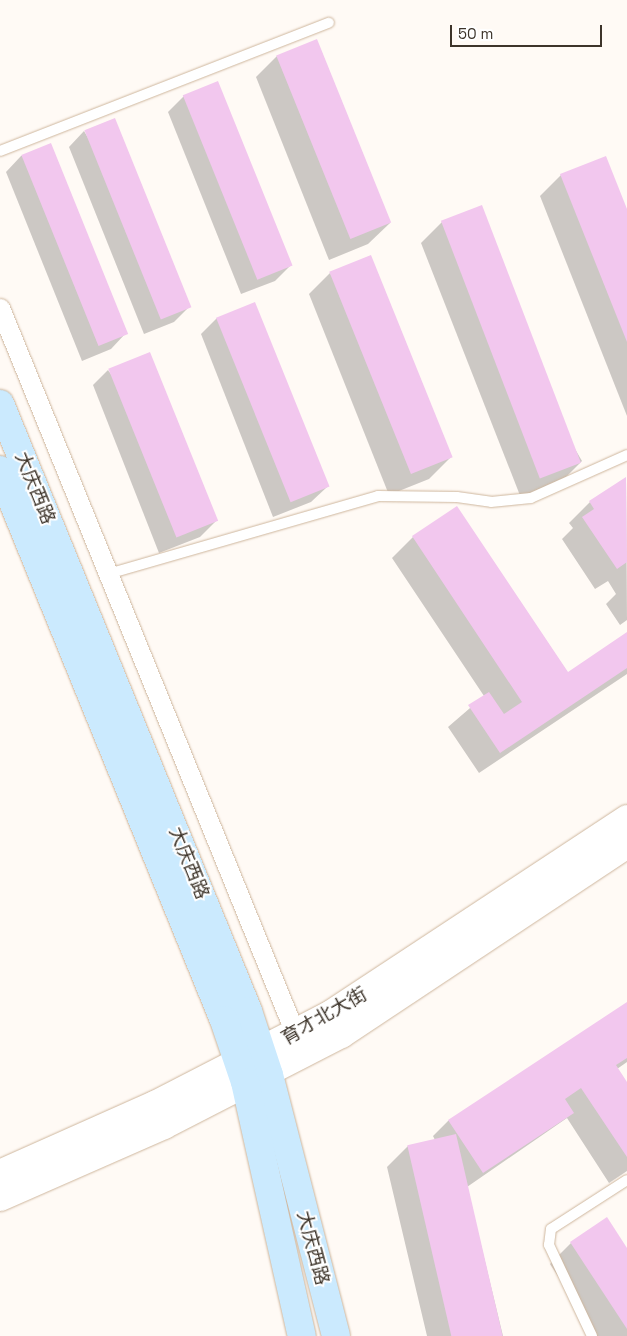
<!DOCTYPE html>
<meta charset="utf-8">
<style>
body{margin:0}
#map{position:relative;width:627px;height:1336px;overflow:hidden;background:#fffaf5;font-family:"Space Grotesk","Noto Sans SC",sans-serif}
div>[style]{position:absolute}
.shadow>*{inset:0;background:#0003}
.building>*{inset:0;background:#f2c7ee;transform-origin:0 0}
.roads{filter:drop-shadow(0 0 1px #ceb69d) drop-shadow(0 0 1px #ceb69d)}
.lane>*{height:10px;margin:-5px;padding:0 5px;transform-origin:5px;border-radius:5px;background:#fff}
.street>*{height:19px;margin:-9.5px;padding:0 9.5px;transform-origin:9.5px;border-radius:9.5px;background:#fff}
.secondary>*{height:28px;margin:-14px;padding:0 14px;transform-origin:14px;border-radius:14px;background:#fff}
.primary>*{height:28px;margin:-14px;padding:0 14px;transform-origin:14px;border-radius:14px;background:#cbeafe}
span{translate:-50% -50%;white-space:nowrap;text-align:center;line-height:1.15;-webkit-text-stroke:4px #fff;paint-order:stroke}
.street-label{font-size:19px;color:#3d342a}
.scale{position:absolute;left:450px;top:25px;width:152px;height:22px;box-sizing:border-box;border:2px solid #3d342a;border-top:0;padding-left:6px;font-size:15px;line-height:18px;white-space:nowrap;color:#3d342a;-webkit-text-stroke:4px #fff;paint-order:stroke}
</style>
<div id="map">
<div class="shadow">
<i style="clip-path:polygon(277px 56px,390px 223px,368px 244px,329px 260px,256px 77px)"></i>
<i style="clip-path:polygon(184px 96px,291px 265px,275px 281px,241px 294px,168px 112px)"></i>
<i style="clip-path:polygon(84px 131px,189px 307px,174px 322px,144px 334px,69px 147px)"></i>
<i style="clip-path:polygon(51px 145px,126px 333px,111px 349px,82px 361px,6px 172px,21px 156px)"></i>
<i style="clip-path:polygon(561px 175px,627px 212px,627px 416px,540px 196px)"></i>
<i style="clip-path:polygon(442px 222px,582px 461px,561px 482px,521px 498px,421px 243px)"></i>
<i style="clip-path:polygon(330px 273px,450px 458px,429px 479px,389px 495px,309px 294px)"></i>
<i style="clip-path:polygon(217px 318px,327px 487px,311px 502px,273px 517px,201px 334px)"></i>
<i style="clip-path:polygon(108px 370px,216px 521px,200px 537px,159px 553px,93px 385px)"></i>
<i style="clip-path:polygon(626px 478px,627px 620px,620px 625px,606px 604px,616px 594px,608px 581px,595px 589px,562px 539px,573px 528px,569px 523px,590px 502px)"></i>
<i style="clip-path:polygon(457px 508px,568px 673px,627px 633px,627px 674px,479px 773px,448px 727px,484px 696px,392px 558px,413px 537px)"></i>
<i style="clip-path:polygon(627px 1003px,627px 1062px,617px 1069px,627px 1084px,627px 1171px,609px 1183px,567px 1118px,467px 1187px,503px 1336px,427px 1336px,387px 1167px,408px 1146px,435px 1140px,433px 1136px,448px 1121px)"></i>
<i style="clip-path:polygon(571px 1243px,627px 1250px,627px 1336px,597px 1336px,550px 1264px)"></i>
</div>
<div class="building">
<i style="left:317px;top:39px;width:198px;height:44px;rotate:68deg"></i>
<i style="left:218px;top:81px;width:199px;height:38px;rotate:68deg"></i>
<i style="left:115px;top:118px;width:204px;height:33px;rotate:68deg"></i>
<i style="left:51px;top:143px;width:206px;height:32px;rotate:68deg"></i>
<i style="clip-path:polygon(606px 156px,627px 209px,627px 342px,560px 174px)"></i>
<i style="left:482px;top:205px;width:276px;height:44px;rotate:69deg"></i>
<i style="left:371px;top:255px;width:218px;height:45px;rotate:68deg"></i>
<i style="left:255px;top:302px;width:199px;height:42px;rotate:68deg"></i>
<i style="left:150px;top:352px;width:182px;height:45px;rotate:68deg"></i>
<i style="clip-path:polygon(626px 477px,627px 562px,617px 569px,582px 517px,594px 509px,589px 501px)"></i>
<i style="clip-path:polygon(457px 506px,568px 672px,627px 632px,627px 668px,500px 753px,468px 705px,489px 692px,504px 714px,522px 702px,412px 536px)"></i>
<i style="clip-path:polygon(627px 1002px,627px 1058px,616px 1065px,627px 1082px,627px 1157px,581px 1088px,565px 1099px,574px 1113px,483px 1173px,448px 1120px)"></i>
<i style="left:456px;top:1134px;width:208px;height:50px;rotate:77deg"></i>
<i style="clip-path:polygon(607px 1217px,627px 1248px,627px 1329px,570px 1242px)"></i>
</div>
<div class="roads">
<div class="lane">
<i style="left:0;top:151px;width:353px;rotate:-21.3deg"></i>
<i style="left:108px;top:574px;width:281px;rotate:-16.1deg"></i>
<i style="left:378px;top:496px;width:79px;rotate:0.7deg"></i>
<i style="left:457px;top:497px;width:34px;rotate:8deg"></i>
<i style="left:491px;top:502px;width:40px;rotate:-5.7deg"></i>
<i style="left:531px;top:498px;width:105px;rotate:-24.1deg"></i>
<i style="left:592px;top:1336px;width:101px;rotate:-115.3deg"></i>
<i style="left:549px;top:1245px;width:16px;rotate:-83deg"></i>
<i style="left:551px;top:1229px;width:90px;rotate:-32.8deg"></i>
</div>
<div class="street">
<i style="left:0;top:308px;width:783px;rotate:67.86deg"></i>
</div>
<div class="secondary">
<i style="left:0;top:1174px;width:170px;rotate:-24deg"></i>
<i style="left:155px;top:1105px;width:197px;rotate:-27.2deg"></i>
<i style="left:330px;top:1015px;width:356px;rotate:-33.4deg"></i>
<i style="left:0;top:1197px;width:179px;rotate:-23.7deg"></i>
<i style="left:164px;top:1125px;width:199px;rotate:-27.2deg"></i>
<i style="left:341px;top:1034px;width:343px;rotate:-33.6deg"></i>
</div>
<div class="primary">
<i style="left:0;top:404px;width:656px;rotate:67.78deg"></i>
<i style="left:248px;top:1011px;width:67px;rotate:71.8deg"></i>
<i style="left:269px;top:1075px;width:269px;rotate:75.6deg"></i>
<i style="left:0;top:470px;width:594px;rotate:67.84deg"></i>
<i style="left:224px;top:1020px;width:65px;rotate:71.3deg"></i>
<i style="left:245px;top:1082px;width:260px;rotate:77.4deg"></i>
</div>
</div>
<div class="street-label">
<span style="left:35px;top:488px;rotate:68deg">大庆西路</span>
<span style="left:189px;top:863px;rotate:68deg">大庆西路</span>
<span style="left:324px;top:1016px;rotate:-30deg">育才北大街</span>
<span style="left:313px;top:1248px;rotate:75deg">大庆西路</span>
</div>
<div class="scale">50 m</div>
</div>
